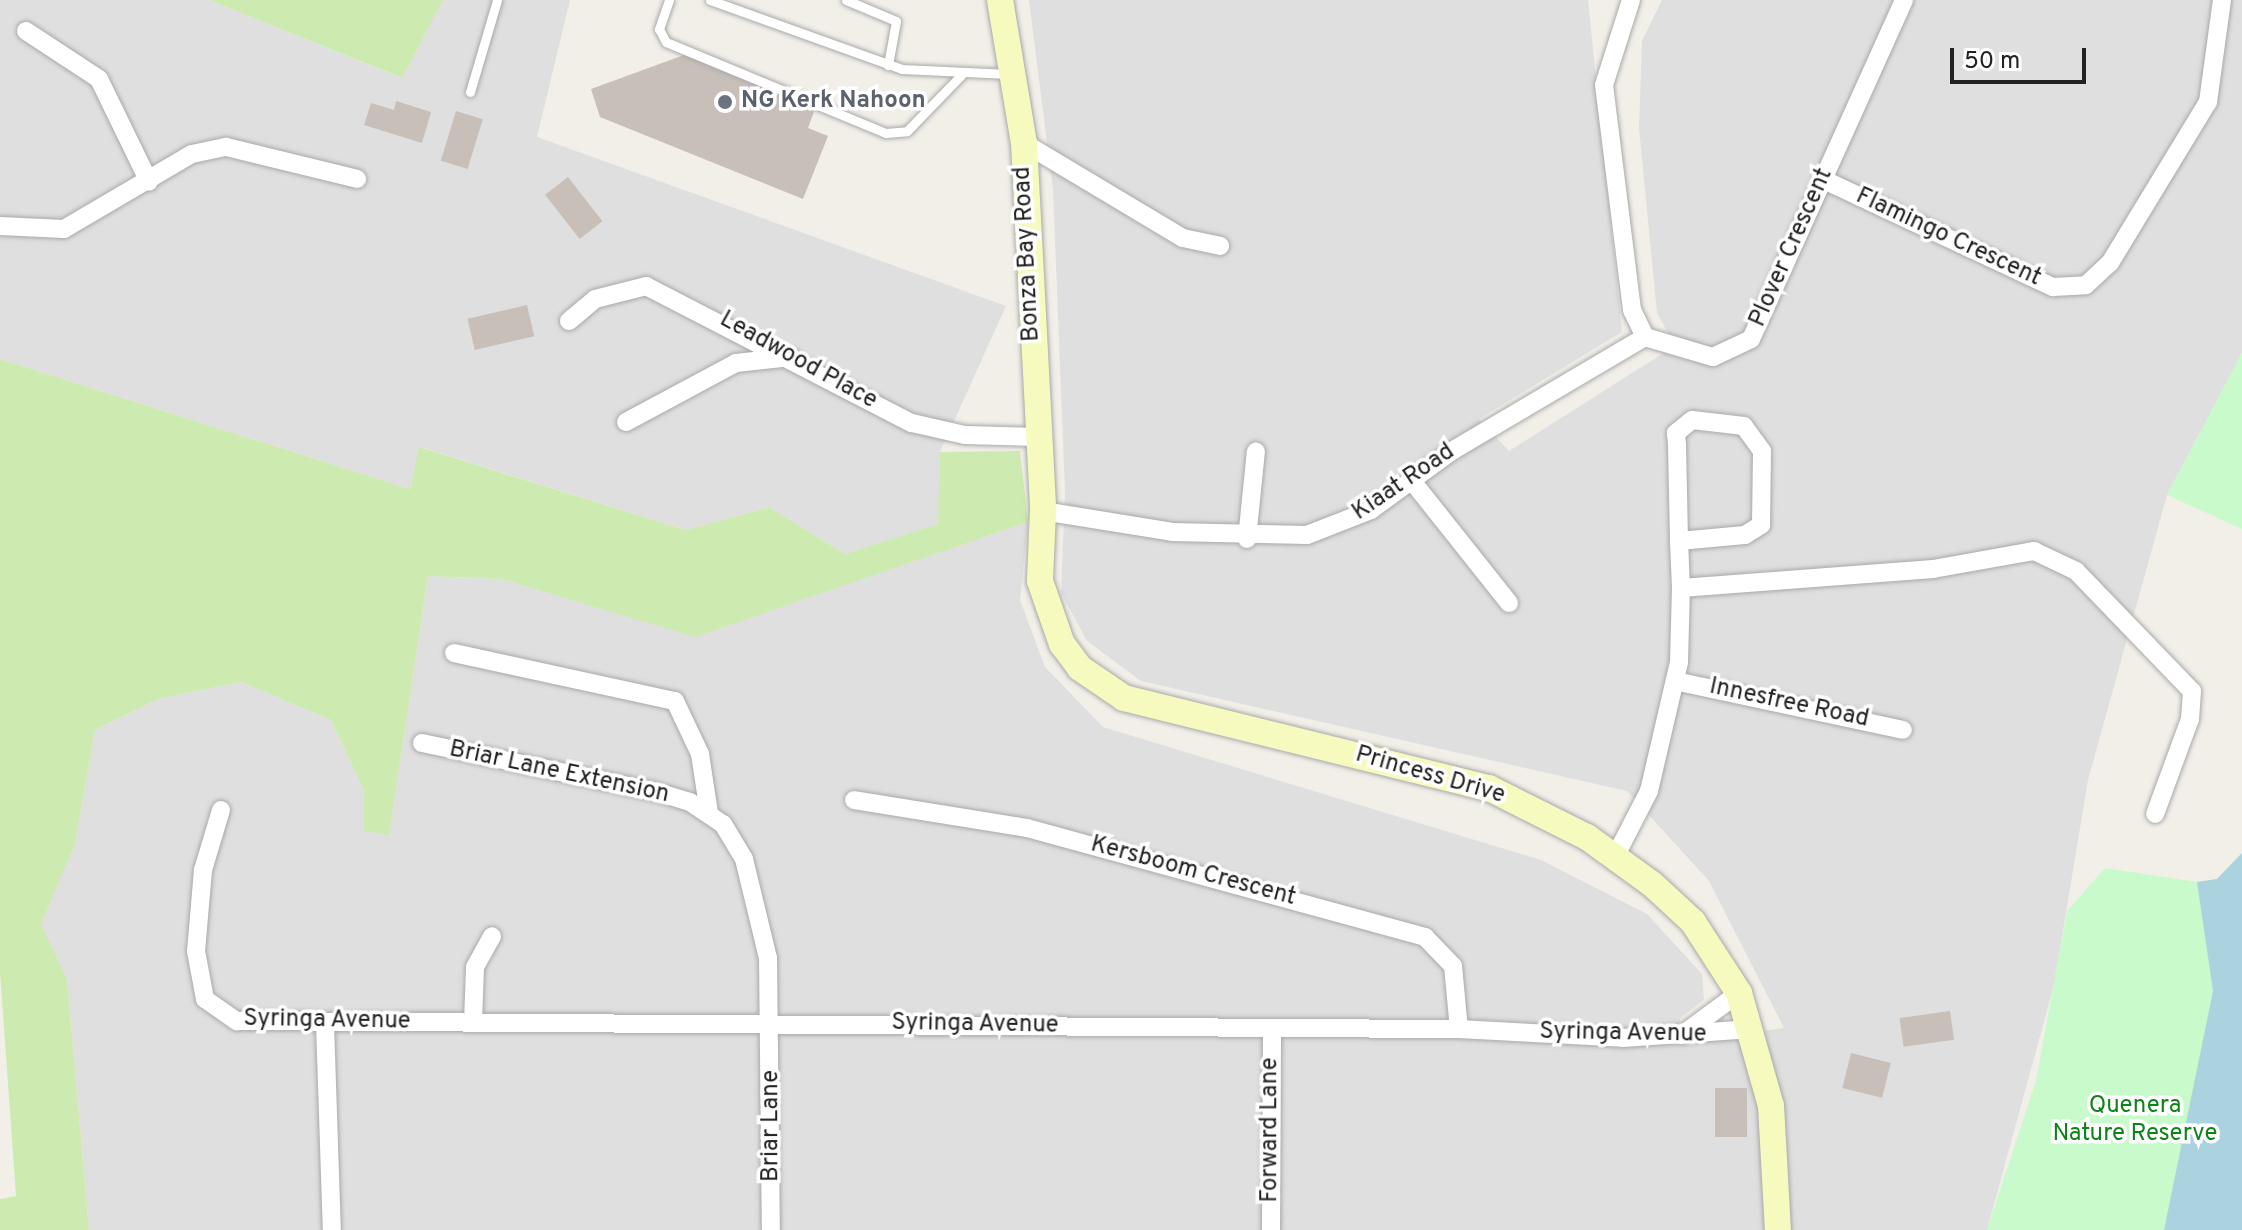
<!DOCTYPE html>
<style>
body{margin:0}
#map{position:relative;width:2242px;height:1230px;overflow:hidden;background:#f2efe9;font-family:Overpass,sans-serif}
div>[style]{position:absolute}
.residential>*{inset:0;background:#e0dfdf}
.grass>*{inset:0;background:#cdebb0}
.park>*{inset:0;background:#c8facc}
.water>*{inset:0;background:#aad3df}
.building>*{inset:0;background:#c7bfb8;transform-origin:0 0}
.roads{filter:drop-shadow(0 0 2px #a9a9a9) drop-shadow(0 0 2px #a9a9a9)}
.lane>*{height:9px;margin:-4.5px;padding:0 4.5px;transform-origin:4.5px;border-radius:4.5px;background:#fff}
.street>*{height:18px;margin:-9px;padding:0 9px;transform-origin:9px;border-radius:9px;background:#fff}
.secondary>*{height:26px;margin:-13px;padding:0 13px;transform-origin:13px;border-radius:13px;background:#f7fabf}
.dots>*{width:22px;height:22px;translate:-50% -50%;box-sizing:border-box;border:4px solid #fff;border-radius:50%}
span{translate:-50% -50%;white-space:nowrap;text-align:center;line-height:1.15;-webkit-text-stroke:7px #fff;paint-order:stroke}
.worship-label{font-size:24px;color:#5b616d;font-weight:700}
.left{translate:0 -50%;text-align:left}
.street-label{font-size:24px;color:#222}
.park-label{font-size:24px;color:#0c8416}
.scale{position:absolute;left:1950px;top:48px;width:136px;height:36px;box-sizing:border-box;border:4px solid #222;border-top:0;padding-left:10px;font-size:24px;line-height:28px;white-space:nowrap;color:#222;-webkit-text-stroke:6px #fff;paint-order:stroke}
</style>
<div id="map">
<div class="residential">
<i style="clip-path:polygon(0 0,209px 0,401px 78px,443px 0,570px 0,537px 137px,1006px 306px,940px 452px,939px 524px,845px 554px,769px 507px,686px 530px,420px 447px,410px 489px,0 359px)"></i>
<i style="clip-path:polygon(1029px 0,1588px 0,1622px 332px,1479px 419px,1509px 451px,1684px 340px,1668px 333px,1657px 313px,1639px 128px,1642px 41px,1662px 0,2242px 0,2242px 353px,2167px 495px,2088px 780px,2054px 985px,1987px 1230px,89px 1230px,67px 979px,40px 924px,75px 844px,95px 730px,158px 699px,241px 682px,331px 720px,364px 791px,364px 830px,389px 834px,428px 576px,501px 579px,696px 636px,1028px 522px,1020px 600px,1045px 667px,1103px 727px,1541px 860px,1647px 914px,1702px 974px,1704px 1000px,1680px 1018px,1681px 1044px,1784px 1028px,1709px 881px,1627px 791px,1141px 681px,1087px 641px,1061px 593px,1065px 492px,1053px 190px)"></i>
</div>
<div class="grass">
<i style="clip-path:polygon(209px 0,443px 0,402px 78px)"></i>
<i style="clip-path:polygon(0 359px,410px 489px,419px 447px,686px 530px,769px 507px,845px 554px,938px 524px,940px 452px,1020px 451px,1028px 522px,695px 637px,501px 579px,428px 576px,389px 835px,364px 831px,364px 791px,331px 720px,241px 682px,158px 699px,95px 730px,75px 844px,41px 924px,67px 979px,89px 1230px,0 1230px,0 1199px,16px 1196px,0 972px)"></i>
</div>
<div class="park">
<i style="clip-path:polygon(2242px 353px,2242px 529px,2167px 495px)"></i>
<i style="clip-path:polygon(2242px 853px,2242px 1230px,1987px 1230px,2036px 1081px,2067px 911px,2105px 868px,2197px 882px,2217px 879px)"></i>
</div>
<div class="water">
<i style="clip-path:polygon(2242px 853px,2242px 1230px,2164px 1230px,2213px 991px,2197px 882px,2217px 879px)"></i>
</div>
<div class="building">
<i style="clip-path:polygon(684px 55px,815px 109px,808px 128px,828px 136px,803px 199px,600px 117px,591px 89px)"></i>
<i style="clip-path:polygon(396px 101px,431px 112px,422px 143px,364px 125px,371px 103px,394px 110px)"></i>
<i style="left:456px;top:111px;width:28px;height:52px;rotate:17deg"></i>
<i style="left:568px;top:177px;width:56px;height:29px;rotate:52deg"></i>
<i style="left:527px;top:305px;width:32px;height:61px;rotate:77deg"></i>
<i style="left:1950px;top:1011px;width:29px;height:51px;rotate:82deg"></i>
<i style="left:1851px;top:1053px;width:41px;height:36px;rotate:14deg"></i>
<i style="left:1715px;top:1088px;width:32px;height:49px"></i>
</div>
<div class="roads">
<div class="lane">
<i style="left:669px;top:0;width:31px;rotate:109deg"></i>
<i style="left:659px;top:29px;width:15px;rotate:62deg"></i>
<i style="left:666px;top:42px;width:238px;rotate:22.5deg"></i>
<i style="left:886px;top:133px;width:21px;rotate:-5deg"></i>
<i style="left:907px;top:131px;width:82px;rotate:-46deg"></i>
<i style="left:710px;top:0;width:204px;rotate:19.8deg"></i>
<i style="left:902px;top:69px;width:107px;rotate:2.7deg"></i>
<i style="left:846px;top:0;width:54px;rotate:22.8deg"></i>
<i style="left:896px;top:21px;width:45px;rotate:100.3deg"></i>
<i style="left:470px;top:92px;width:96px;rotate:-73.6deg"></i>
</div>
<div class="street">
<i style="left:1631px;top:0;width:89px;rotate:107.6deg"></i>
<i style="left:1604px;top:85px;width:227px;rotate:82.9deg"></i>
<i style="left:1632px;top:310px;width:30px;rotate:64deg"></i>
<i style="left:1645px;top:337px;width:71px;rotate:16.4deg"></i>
<i style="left:1713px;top:357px;width:42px;rotate:-25.3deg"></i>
<i style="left:1751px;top:339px;width:372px;rotate:-65.7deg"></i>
<i style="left:26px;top:31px;width:87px;rotate:33.3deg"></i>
<i style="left:99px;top:79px;width:114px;rotate:64.1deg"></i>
<i style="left:1024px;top:143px;width:185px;rotate:30.9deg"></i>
<i style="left:1183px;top:238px;width:38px;rotate:12deg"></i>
<i style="left:1822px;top:179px;width:255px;rotate:25.1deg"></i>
<i style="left:2053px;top:287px;width:33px;rotate:-3deg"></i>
<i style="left:2086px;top:285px;width:33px;rotate:-43deg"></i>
<i style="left:2110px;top:263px;width:188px;rotate:-58.7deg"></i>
<i style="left:2208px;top:102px;width:103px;rotate:-82.2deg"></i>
<i style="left:0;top:226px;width:64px;rotate:2.7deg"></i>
<i style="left:64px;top:229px;width:148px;rotate:-30.4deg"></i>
<i style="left:192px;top:154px;width:35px;rotate:-12deg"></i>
<i style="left:226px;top:147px;width:135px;rotate:13.7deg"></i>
<i style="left:569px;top:321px;width:34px;rotate:-40deg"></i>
<i style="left:595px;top:299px;width:53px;rotate:-14.3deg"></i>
<i style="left:646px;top:286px;width:299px;rotate:27.3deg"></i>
<i style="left:912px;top:423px;width:54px;rotate:12.8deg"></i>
<i style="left:965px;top:435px;width:73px;rotate:1.6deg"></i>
<i style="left:626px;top:422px;width:125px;rotate:-28.2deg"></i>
<i style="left:736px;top:363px;width:55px;rotate:-6.2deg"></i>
<i style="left:1412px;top:481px;width:156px;rotate:51.5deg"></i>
<i style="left:1043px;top:511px;width:131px;rotate:9.2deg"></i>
<i style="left:1172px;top:532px;width:135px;rotate:1.3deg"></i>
<i style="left:1307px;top:535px;width:69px;rotate:-21.3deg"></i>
<i style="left:1371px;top:510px;width:100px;rotate:-36.1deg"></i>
<i style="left:1452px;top:451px;width:224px;rotate:-30.6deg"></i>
<i style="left:1247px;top:539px;width:88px;rotate:-84.2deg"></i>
<i style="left:1679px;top:541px;width:66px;rotate:-5.2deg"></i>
<i style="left:1745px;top:535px;width:19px;rotate:-32deg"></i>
<i style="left:1761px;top:525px;width:74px;rotate:-89.2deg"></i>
<i style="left:1762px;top:451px;width:31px;rotate:-126deg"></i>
<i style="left:1744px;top:426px;width:52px;rotate:-173.4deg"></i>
<i style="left:1692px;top:420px;width:21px;rotate:141deg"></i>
<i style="left:1676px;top:433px;width:12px;rotate:85deg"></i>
<i style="left:1677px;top:445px;width:96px;rotate:88.8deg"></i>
<i style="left:1679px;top:541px;width:47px;rotate:87.6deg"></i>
<i style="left:454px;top:653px;width:226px;rotate:12.3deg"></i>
<i style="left:675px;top:701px;width:59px;rotate:64.7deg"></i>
<i style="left:700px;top:754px;width:60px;rotate:81.3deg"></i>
<i style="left:1675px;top:681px;width:233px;rotate:12.1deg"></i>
<i style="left:422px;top:743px;width:240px;rotate:11.8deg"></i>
<i style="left:657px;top:792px;width:34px;rotate:17deg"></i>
<i style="left:690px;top:802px;width:40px;rotate:34deg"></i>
<i style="left:723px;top:824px;width:41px;rotate:59deg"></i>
<i style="left:744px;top:859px;width:102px;rotate:76.4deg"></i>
<i style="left:768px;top:958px;width:272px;rotate:89.4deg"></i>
<i style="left:854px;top:800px;width:175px;rotate:9.2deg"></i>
<i style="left:1027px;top:828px;width:413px;rotate:15.3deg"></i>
<i style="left:1425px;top:937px;width:40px;rotate:46deg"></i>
<i style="left:1453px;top:966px;width:63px;rotate:84.6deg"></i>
<i style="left:221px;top:810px;width:63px;rotate:106.7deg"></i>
<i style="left:203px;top:870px;width:81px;rotate:94.9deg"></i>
<i style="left:196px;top:951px;width:49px;rotate:79.4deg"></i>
<i style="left:205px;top:999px;width:39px;rotate:35deg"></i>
<i style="left:237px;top:1021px;width:1222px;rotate:0.38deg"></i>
<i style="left:1459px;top:1029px;width:164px;rotate:3.1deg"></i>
<i style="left:1623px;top:1038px;width:129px;rotate:-4deg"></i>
<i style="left:1615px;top:857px;width:74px;rotate:-62.7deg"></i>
<i style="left:1649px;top:791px;width:132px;rotate:-76.9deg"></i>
<i style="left:1679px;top:662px;width:74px;rotate:-88.5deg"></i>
<i style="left:1681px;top:588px;width:253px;rotate:-4.3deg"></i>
<i style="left:1933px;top:569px;width:103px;rotate:-10.1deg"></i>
<i style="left:2034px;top:551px;width:47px;rotate:25.5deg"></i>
<i style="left:2076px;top:571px;width:167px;rotate:46deg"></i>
<i style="left:2192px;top:691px;width:28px;rotate:94deg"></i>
<i style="left:2190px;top:719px;width:101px;rotate:110.2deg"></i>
<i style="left:473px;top:1022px;width:55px;rotate:-87.9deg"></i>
<i style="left:475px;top:967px;width:35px;rotate:-61deg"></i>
<i style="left:325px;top:1024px;width:206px;rotate:88.1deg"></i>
<i style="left:1682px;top:1035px;width:71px;rotate:-36.4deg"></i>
<i style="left:1271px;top:1230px;width:201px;rotate:-89.7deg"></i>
</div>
<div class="secondary">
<i style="left:1000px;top:0;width:145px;rotate:80.5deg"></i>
<i style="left:1024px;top:143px;width:368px;rotate:87deg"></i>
<i style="left:1043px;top:511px;width:70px;rotate:92.5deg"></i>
<i style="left:1040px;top:581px;width:67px;rotate:70.8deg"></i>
<i style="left:1062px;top:644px;width:30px;rotate:53deg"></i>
<i style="left:1080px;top:668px;width:53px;rotate:34.3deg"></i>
<i style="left:1124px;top:698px;width:376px;rotate:13.9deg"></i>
<i style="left:1489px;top:788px;width:110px;rotate:26.6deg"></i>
<i style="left:1587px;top:837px;width:80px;rotate:35.9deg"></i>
<i style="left:1652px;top:884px;width:56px;rotate:42.8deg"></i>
<i style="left:1693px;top:922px;width:85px;rotate:57.1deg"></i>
<i style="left:1739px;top:993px;width:117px;rotate:74.2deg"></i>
<i style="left:1771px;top:1106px;width:124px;rotate:86.8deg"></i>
</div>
</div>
<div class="dots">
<i style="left:725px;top:102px;background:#6b7280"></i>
</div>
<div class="worship-label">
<span class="left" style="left:741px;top:102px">NG Kerk Nahoon</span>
</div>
<div class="street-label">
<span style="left:1948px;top:238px;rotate:25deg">Flamingo Crescent</span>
<span style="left:1792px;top:248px;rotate:-66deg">Plover Crescent</span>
<span style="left:1028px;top:254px;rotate:-93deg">Bonza Bay Road</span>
<span style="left:798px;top:361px;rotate:29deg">Leadwood Place</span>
<span style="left:1404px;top:483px;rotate:-34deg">Kiaat Road</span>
<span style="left:1789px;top:704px;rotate:12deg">Innesfree Road</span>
<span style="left:559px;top:773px;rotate:12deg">Briar Lane Extension</span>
<span style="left:1430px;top:776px;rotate:16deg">Princess Drive</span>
<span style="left:1193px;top:872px;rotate:15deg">Kersboom Crescent</span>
<span style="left:327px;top:1021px;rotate:1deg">Syringa Avenue</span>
<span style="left:975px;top:1025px;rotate:1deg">Syringa Avenue</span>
<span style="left:1623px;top:1034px;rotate:1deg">Syringa Avenue</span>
<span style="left:772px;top:1126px;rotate:-90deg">Briar Lane</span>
<span style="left:1271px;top:1130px;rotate:-90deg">Forward Lane</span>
</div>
<div class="park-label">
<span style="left:2135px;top:1121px">Quenera<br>Nature Reserve</span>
</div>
<div class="scale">50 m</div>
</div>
